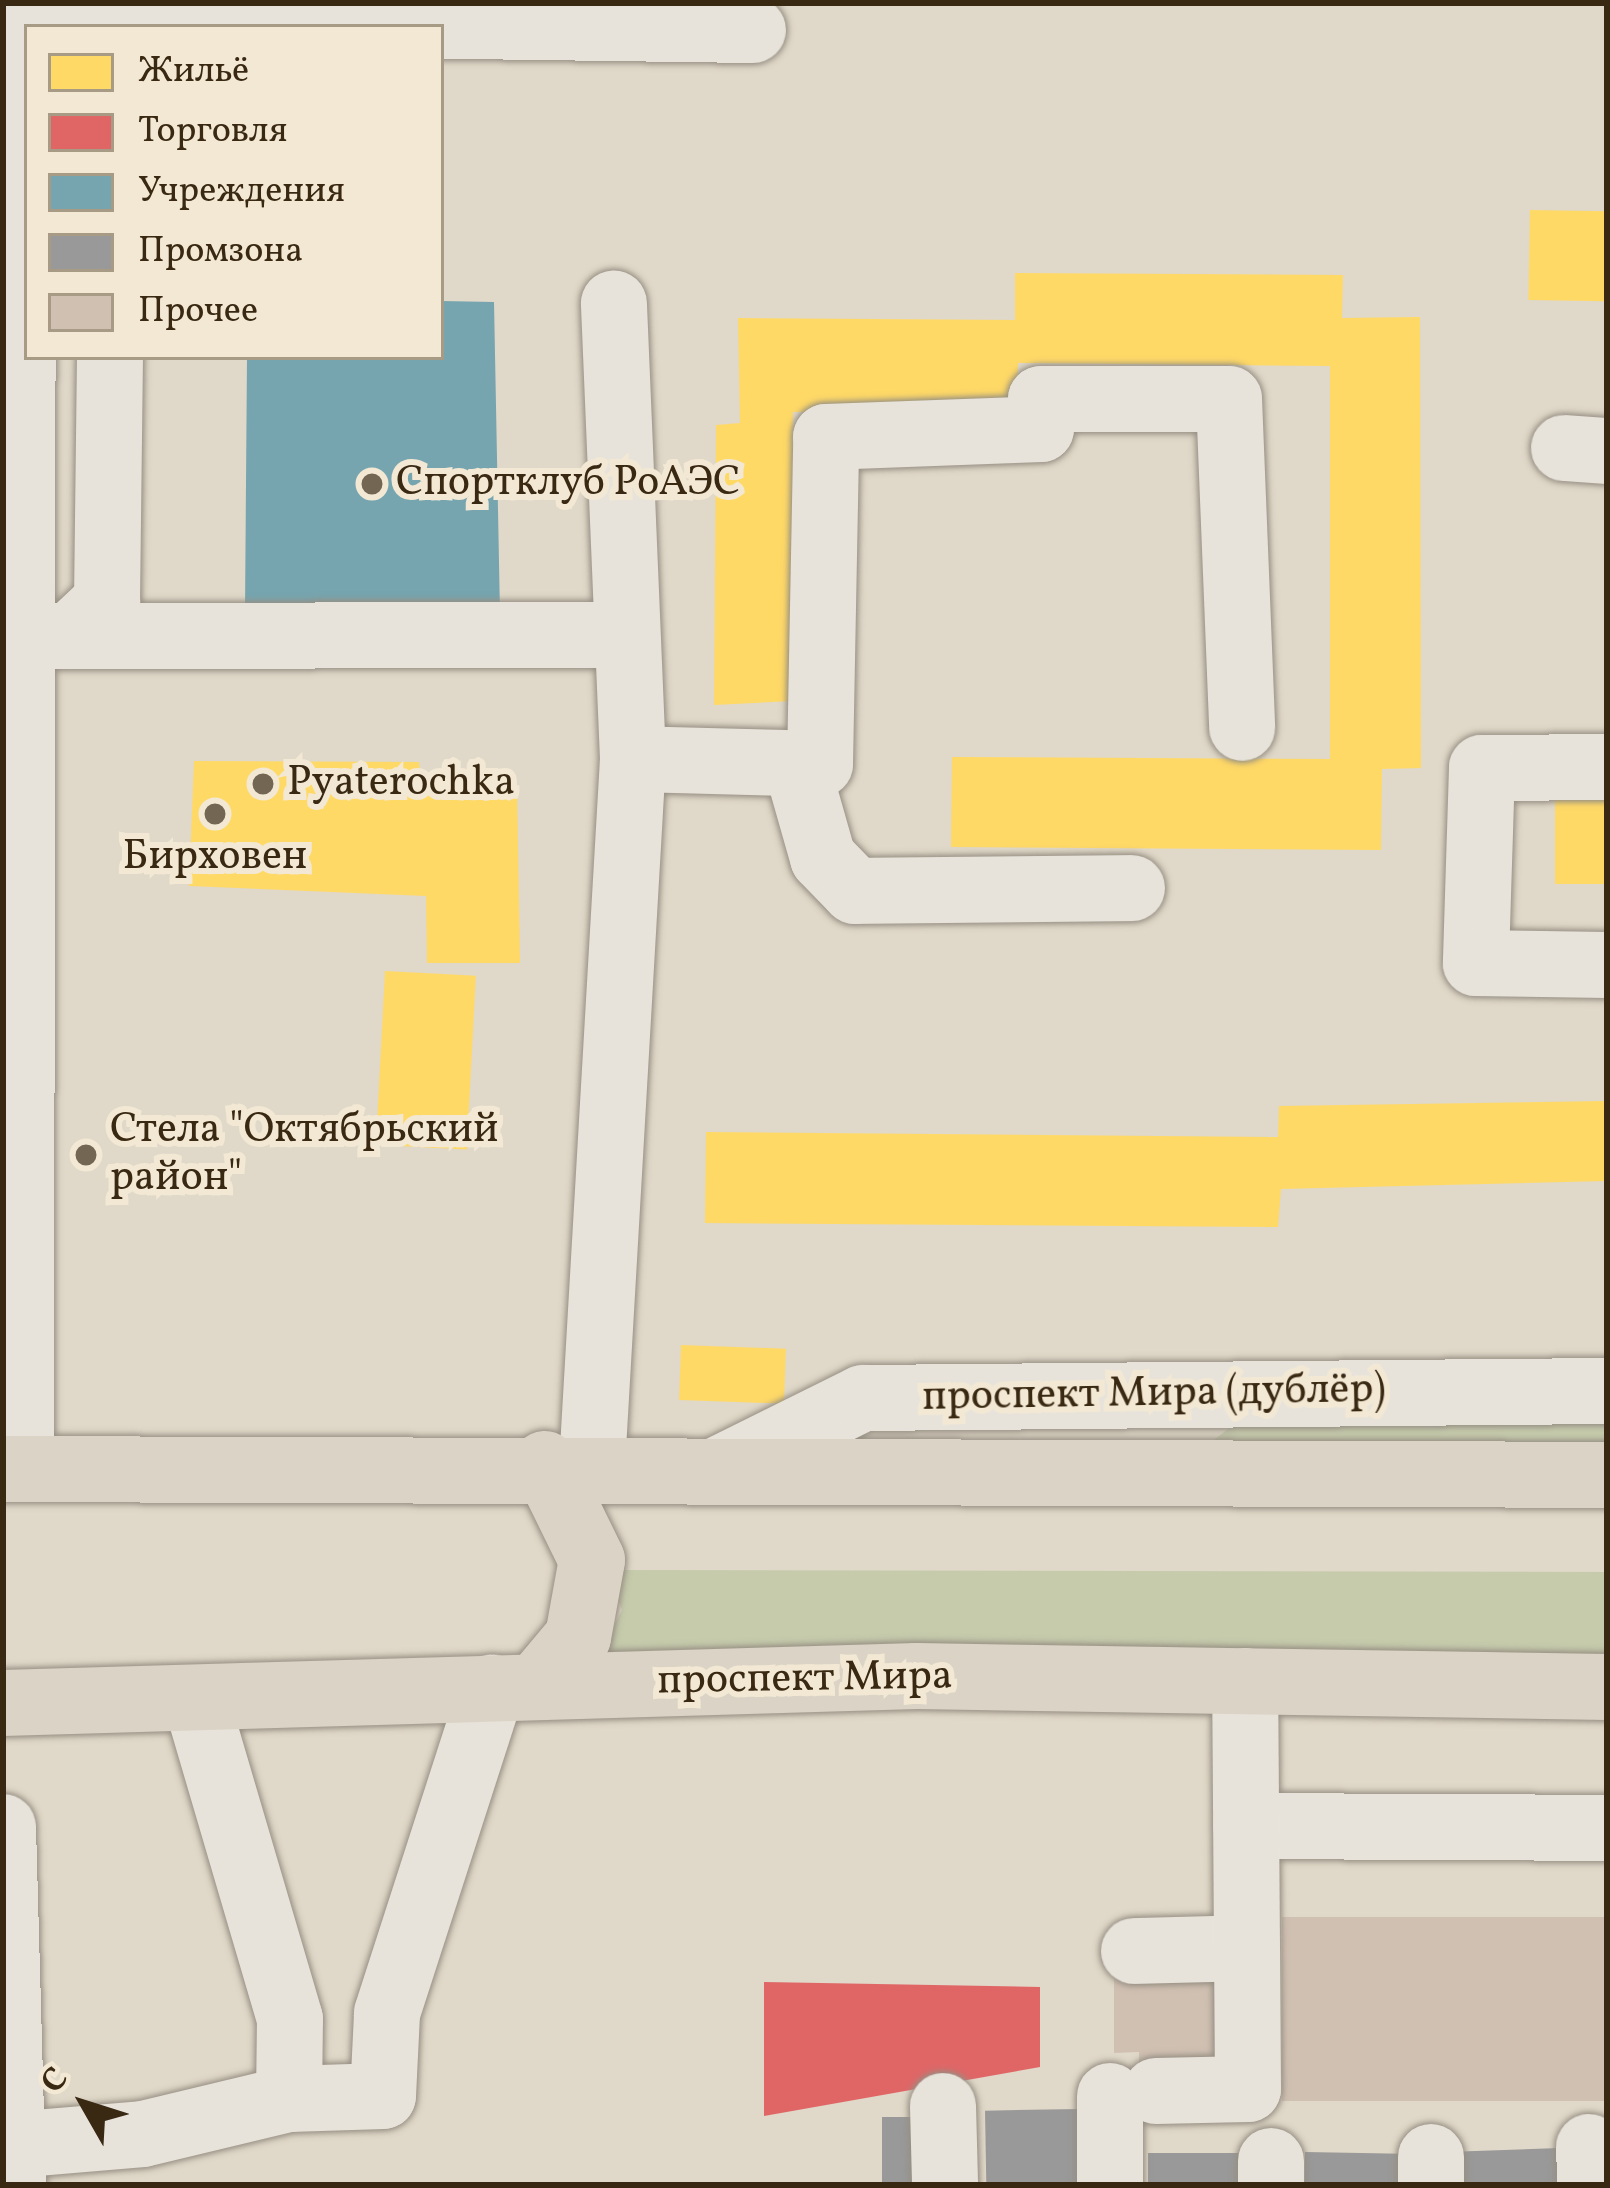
<!DOCTYPE html>
<meta charset="utf-8">
<style>
body{margin:0}
#map{position:relative;width:1610px;height:2188px;overflow:hidden;background:#e0d8c8;font-family:Vollkorn,serif}
div>[style]{position:absolute}
.green>*{inset:0;background:#c6cbac}
.homes>*{inset:0;background:#ffd966;transform-origin:0 0}
.shops>*{inset:0;background:#e06666}
.public>*{inset:0;background:#76a5af}
.industry>*{inset:0;background:#999;transform-origin:0 0}
.building>*{inset:0;background:#d0c0b2;transform-origin:0 0}
.roads{filter:drop-shadow(0 0 3px #968f83) drop-shadow(0 0 3px #968f83)}
.minor>*{height:66px;margin:-33px;padding:0 33px;transform-origin:33px;border-radius:33px;background:#e7e3db}
.major>*{height:66px;margin:-33px;padding:0 33px;transform-origin:33px;border-radius:33px;background:#dbd3c5}
.dots>*{width:33px;height:33px;translate:-50% -50%;box-sizing:border-box;border:6px solid #f2e8d4;border-radius:50%}
span{translate:-50% -50%;white-space:nowrap;text-align:center;line-height:1.15;-webkit-text-stroke:12px #f2e8d4;paint-order:stroke}
.poi-label{font-size:42px;color:#392812}
.left{translate:0 -50%;text-align:left}
.street-label{font-size:42px;color:#392812}
.frame{position:absolute;inset:0;border:6px solid #392812;pointer-events:none}
.legend{position:absolute;left:24px;top:24px;width:420px;height:336px;box-sizing:border-box;background:#f2e8d4;border:3px solid #a89b86;margin:0;padding:15px 21px;list-style:none;font-size:36px;color:#392812}
.legend li{display:flex;align-items:center;gap:24px;height:60px}
.legend b{width:60px;border:3px solid #a89b86}
.north{position:absolute;left:24px;top:2044px;width:120px;height:120px;-webkit-text-stroke:9px #f2e8d4;paint-order:stroke;rotate:309deg;font-size:33px;font-weight:700;line-height:48px;text-align:center;color:#392812}
.north::after{content:'';display:block;margin:auto;width:42px;height:54px;background:#392812;clip-path:polygon(50% 0,100% 100%,50% 72%,0 100%)}
</style>
<div id="map">
<div class="green">
<i style="clip-path:polygon(1607px 1400px,1607px 1467px,1182px 1465px,1261px 1403px)"></i>
<i style="clip-path:polygon(606px 1570px,1607px 1572px,1607px 1660px,595px 1663px,622px 1610px)"></i>
</div>
<div class="homes">
<i style="left:1530px;top:210px;width:77px;height:90px;rotate:1deg"></i>
<i style="clip-path:polygon(1015px 273px,1343px 275px,1342px 318px,1420px 317px,1421px 768px,1382px 769px,1381px 850px,951px 847px,952px 757px,1330px 759px,1330px 366px,1018px 363px,1017px 410px,793px 412px,793px 701px,714px 705px,716px 425px,740px 423px,738px 318px,1015px 320px)"></i>
<i style="clip-path:polygon(194px 761px,419px 762px,421px 788px,517px 787px,520px 963px,427px 963px,426px 896px,189px 886px)"></i>
<i style="left:1555px;top:794px;width:52px;height:90px"></i>
<i style="left:385px;top:971px;width:91px;height:174px;rotate:3deg"></i>
<i style="clip-path:polygon(1607px 1101px,1607px 1181px,1281px 1189px,1278px 1227px,705px 1223px,706px 1132px,1278px 1137px,1279px 1106px)"></i>
<i style="left:681px;top:1345px;width:105px;height:55px;rotate:2deg"></i>
</div>
<div class="shops">
<i style="clip-path:polygon(764px 1982px,1040px 1987px,1040px 2067px,764px 2116px)"></i>
</div>
<div class="public">
<i style="clip-path:polygon(441px 301px,494px 302px,500px 614px,245px 611px,247px 357px,441px 357px)"></i>
</div>
<div class="industry">
<i style="left:1079px;top:2109px;width:76px;height:94px;rotate:89deg"></i>
<i style="left:882px;top:2117px;width:43px;height:68px"></i>
<i style="left:1560px;top:2148px;width:37px;height:99px;rotate:88deg"></i>
<i style="left:1305px;top:2152px;width:97px;height:33px;rotate:1deg"></i>
<i style="left:1148px;top:2153px;width:91px;height:32px"></i>
</div>
<div class="building">
<i style="left:1607px;top:1917px;width:184px;height:325px;rotate:90deg"></i>
<i style="clip-path:polygon(1242px 1974px,1242px 2071px,1139px 2071px,1139px 2052px,1114px 2053px,1114px 1975px)"></i>
</div>
<div class="roads">
<div class="minor">
<i style="left:37px;top:20px;width:716px;rotate:0.8deg"></i>
<i style="left:1564px;top:448px;width:43px;rotate:4deg"></i>
<i style="left:71px;top:635px;width:50px;rotate:-43.4deg"></i>
<i style="left:107px;top:601px;width:244px;rotate:-89.3deg"></i>
<i style="left:34px;top:636px;width:591px;rotate:-0.1deg"></i>
<i style="left:633px;top:759px;width:187px;rotate:1.5deg"></i>
<i style="left:820px;top:764px;width:327px;rotate:-88.9deg"></i>
<i style="left:826px;top:437px;width:215px;rotate:-2.1deg"></i>
<i style="left:1041px;top:429px;width:30px;rotate:-90deg"></i>
<i style="left:1041px;top:399px;width:188px"></i>
<i style="left:1229px;top:399px;width:329px;rotate:87.7deg"></i>
<i style="left:796px;top:763px;width:99px;rotate:74.1deg"></i>
<i style="left:823px;top:858px;width:46px;rotate:45.9deg"></i>
<i style="left:855px;top:891px;width:277px;rotate:-0.6deg"></i>
<i style="left:1607px;top:767px;width:125px;rotate:179.5deg"></i>
<i style="left:1482px;top:768px;width:195px;rotate:91.8deg"></i>
<i style="left:1476px;top:963px;width:131px;rotate:0.9deg"></i>
<i style="left:592px;top:1466px;width:708px;rotate:-86.68deg"></i>
<i style="left:633px;top:759px;width:456px;rotate:-92.4deg"></i>
<i style="left:21px;top:1468px;width:1465px;rotate:-89.92deg"></i>
<i style="left:718px;top:1470px;width:162px;rotate:-26.4deg"></i>
<i style="left:863px;top:1398px;width:744px;rotate:-0.54deg"></i>
<i style="left:1246px;top:1826px;width:361px;rotate:0.3deg"></i>
<i style="left:3px;top:1827px;width:358px;rotate:88.4deg"></i>
<i style="left:1134px;top:1951px;width:113px;rotate:-1.5deg"></i>
<i style="left:1247px;top:1948px;width:267px;rotate:-90.4deg"></i>
<i style="left:1156px;top:2091px;width:92px;rotate:-1.2deg"></i>
<i style="left:1248px;top:2089px;width:141px;rotate:-90.4deg"></i>
<i style="left:289px;top:2099px;width:94px;rotate:-1.8deg"></i>
<i style="left:383px;top:2096px;width:83px;rotate:-87.2deg"></i>
<i style="left:387px;top:2013px;width:342px;rotate:-72.1deg"></i>
<i style="left:943px;top:2106px;width:79px;rotate:88.5deg"></i>
<i style="left:12px;top:2145px;width:131px;rotate:-4.8deg"></i>
<i style="left:143px;top:2134px;width:150px;rotate:-13.5deg"></i>
<i style="left:289px;top:2099px;width:80px;rotate:-89.3deg"></i>
<i style="left:290px;top:2019px;width:333px;rotate:-106.4deg"></i>
<i style="left:1589px;top:2147px;width:38px;rotate:88deg"></i>
<i style="left:1110px;top:2185px;width:89px;rotate:-90deg"></i>
<i style="left:1271px;top:2185px;width:24px;rotate:-90deg"></i>
<i style="left:1431px;top:2185px;width:28px;rotate:-90deg"></i>
</div>
<div class="major">
<i style="left:3px;top:1469px;width:1604px;rotate:0.21deg"></i>
<i style="left:537px;top:1686px;width:64px;rotate:-50.1deg"></i>
<i style="left:578px;top:1637px;width:78px;rotate:-79.7deg"></i>
<i style="left:592px;top:1560px;width:107px;rotate:-116.1deg"></i>
<i style="left:3px;top:1703px;width:914px;rotate:-1.69deg"></i>
<i style="left:917px;top:1676px;width:690px;rotate:0.91deg"></i>
</div>
</div>
<div class="dots">
<i style="left:372px;top:484px;background:#736652"></i>
<i style="left:263px;top:784px;background:#736652"></i>
<i style="left:215px;top:814px;background:#736652"></i>
<i style="left:86px;top:1155px;background:#736652"></i>
</div>
<div class="poi-label">
<span class="left" style="left:396px;top:484px">Спортклуб РоАЭС</span>
<span class="left" style="left:287px;top:784px">Pyaterochka</span>
<span style="left:215px;top:858px">Бирховен</span>
<span class="left" style="left:110px;top:1155px">Стела "Октябрьский<br>район"</span>
</div>
<div class="street-label">
<span style="left:1154px;top:1395px;rotate:-1deg">проспект Мира (дублёр)</span>
<span style="left:805px;top:1680px;rotate:-1deg">проспект Мира</span>
</div>
<div class="frame"></div>
<ul class="legend">
<li><b style="height:33px;background:#ffd966"></b>Жильё</li>
<li><b style="height:33px;background:#e06666"></b>Торговля</li>
<li><b style="height:33px;background:#76a5af"></b>Учреждения</li>
<li><b style="height:33px;background:#999"></b>Промзона</li>
<li><b style="height:33px;background:#d0c0b2"></b>Прочее</li>
</ul>
<div class="north">С</div>
</div>
